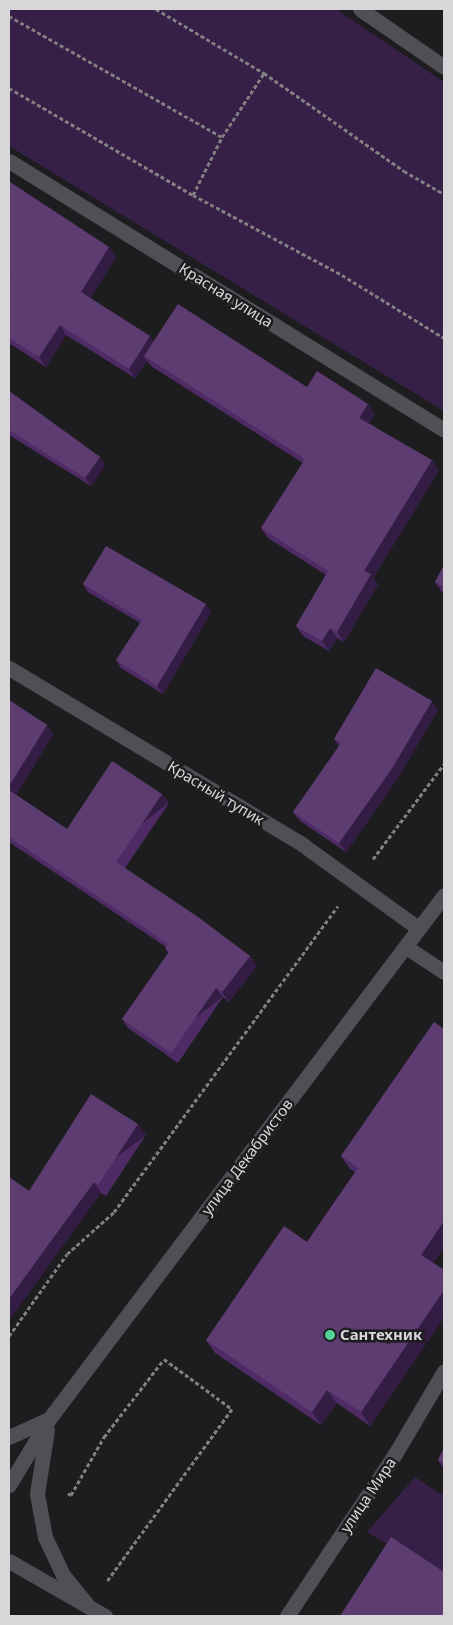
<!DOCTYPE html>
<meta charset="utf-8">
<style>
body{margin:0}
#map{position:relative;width:453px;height:1625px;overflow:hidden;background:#1d1c1f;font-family:"Noto Sans",sans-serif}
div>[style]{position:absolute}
.green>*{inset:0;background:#372047}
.path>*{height:3px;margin-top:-1.5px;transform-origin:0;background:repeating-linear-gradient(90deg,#817f82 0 4px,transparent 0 6.5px)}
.minor>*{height:15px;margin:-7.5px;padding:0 7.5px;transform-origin:7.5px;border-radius:7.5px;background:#514f53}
.wall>*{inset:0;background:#4e2b65}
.shaded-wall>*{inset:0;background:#341d44;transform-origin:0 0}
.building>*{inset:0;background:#5d3d71}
.dots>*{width:14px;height:14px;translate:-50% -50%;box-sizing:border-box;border:2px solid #1d1c1f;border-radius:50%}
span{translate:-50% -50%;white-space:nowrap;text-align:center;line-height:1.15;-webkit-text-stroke:5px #1d1c1f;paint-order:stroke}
.street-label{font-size:15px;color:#d8d6d9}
.poi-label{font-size:15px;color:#d8d6d9;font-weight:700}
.left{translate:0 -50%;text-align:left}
.frame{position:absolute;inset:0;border:10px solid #d8d6d9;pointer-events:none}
</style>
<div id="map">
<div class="green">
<i style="clip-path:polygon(9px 9px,336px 9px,444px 82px,444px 411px,9px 146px)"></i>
<i style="clip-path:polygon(415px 1477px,444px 1496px,444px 1578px,367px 1532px)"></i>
</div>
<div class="path">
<i style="left:156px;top:9px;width:126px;rotate:30.7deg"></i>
<i style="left:264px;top:73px;width:171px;rotate:35deg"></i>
<i style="left:404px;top:171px;width:46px;rotate:29.9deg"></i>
<i style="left:9px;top:16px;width:245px;rotate:29.6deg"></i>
<i style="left:9px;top:88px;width:213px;rotate:30.2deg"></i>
<i style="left:193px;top:195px;width:169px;rotate:28.2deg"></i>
<i style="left:342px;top:275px;width:120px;rotate:31.7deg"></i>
<i style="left:193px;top:195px;width:65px;rotate:-63.4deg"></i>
<i style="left:222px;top:137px;width:77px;rotate:-56.7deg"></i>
<i style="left:373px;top:859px;width:119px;rotate:-53.2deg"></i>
<i style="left:9px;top:1336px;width:100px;rotate:-54.7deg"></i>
<i style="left:67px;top:1254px;width:63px;rotate:-41.8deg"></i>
<i style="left:114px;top:1212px;width:379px;rotate:-53.8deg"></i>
<i style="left:68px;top:1493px;width:4px;rotate:34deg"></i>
<i style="left:71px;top:1495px;width:67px;rotate:-60.4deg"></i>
<i style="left:104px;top:1437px;width:98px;rotate:-52.4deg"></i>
<i style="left:164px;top:1359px;width:84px;rotate:36.3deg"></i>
<i style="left:232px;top:1409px;width:213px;rotate:126deg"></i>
</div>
<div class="minor">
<i style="left:360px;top:9px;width:102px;rotate:34.6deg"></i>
<i style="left:9px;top:161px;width:511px;rotate:31.73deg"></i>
<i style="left:9px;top:668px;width:343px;rotate:31deg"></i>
<i style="left:303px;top:845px;width:142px;rotate:35.8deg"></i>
<i style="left:406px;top:947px;width:45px;rotate:33.3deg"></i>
<i style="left:47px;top:1430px;width:65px;rotate:98.9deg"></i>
<i style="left:37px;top:1494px;width:44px;rotate:79.5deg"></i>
<i style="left:45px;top:1537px;width:42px;rotate:64.7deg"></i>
<i style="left:63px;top:1575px;width:40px;rotate:51deg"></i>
<i style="left:9px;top:1437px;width:44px;rotate:-24.2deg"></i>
<i style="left:9px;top:1485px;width:77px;rotate:-58.8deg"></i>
<i style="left:49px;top:1419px;width:656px;rotate:-52.99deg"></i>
<i style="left:9px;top:1561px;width:111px;rotate:29.8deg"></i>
<i style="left:287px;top:1616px;width:195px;rotate:-56.3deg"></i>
<i style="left:395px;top:1454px;width:96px;rotate:-59.4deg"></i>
</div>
<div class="wall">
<i style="clip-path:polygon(9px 184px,109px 247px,116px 257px,90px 298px,153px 341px,307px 387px,375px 414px,369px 423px,439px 470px,373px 578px,378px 584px,344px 642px,337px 638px,329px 651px,303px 636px,296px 626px,326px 575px,268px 538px,261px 528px,303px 463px,151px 366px,147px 361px,135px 378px,66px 335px,46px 367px,9px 343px)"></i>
<i style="clip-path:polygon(9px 391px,100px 457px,105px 465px,91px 486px,9px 435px)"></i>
<i style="clip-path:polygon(444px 565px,444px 593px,442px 592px,435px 582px)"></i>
<i style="clip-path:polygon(83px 584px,211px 612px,163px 694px,121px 668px,116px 660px,140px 623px,88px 592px)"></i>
<i style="clip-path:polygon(9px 700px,47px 725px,53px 734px,16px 795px,67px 829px,162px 794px,169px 803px,125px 868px,250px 956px,257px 966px,229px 1002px,223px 997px,178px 1063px,128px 1028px,122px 1019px,168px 953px,165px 948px,166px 947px,9px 842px)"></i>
<i style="clip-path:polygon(438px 710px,397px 779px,346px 852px,300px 821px,293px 812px,339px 746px,334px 739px)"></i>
<i style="clip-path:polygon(434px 1022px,434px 1263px,444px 1270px,444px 1317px,370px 1426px,337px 1403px,321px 1425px,215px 1353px,206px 1340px,307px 1242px,355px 1172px,350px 1169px,341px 1156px)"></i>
<i style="clip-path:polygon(146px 1135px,106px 1196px,101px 1193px,29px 1191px)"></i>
<i style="clip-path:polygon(444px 1448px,444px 1469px,438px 1460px)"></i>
</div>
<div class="shaded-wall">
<i style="clip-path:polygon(109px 247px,116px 257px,88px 302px,81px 292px)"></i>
<i style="clip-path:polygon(60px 325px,66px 335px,46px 367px,39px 357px)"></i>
<i style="clip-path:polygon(150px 336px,156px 345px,144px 356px,147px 361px,135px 378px,129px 369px)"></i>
<i style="clip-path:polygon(368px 404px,375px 414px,366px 428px,359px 418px)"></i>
<i style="clip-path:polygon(100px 457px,105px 465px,91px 486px,85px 478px)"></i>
<i style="clip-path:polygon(432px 460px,439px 470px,373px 578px,378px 584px,344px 642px,337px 632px,364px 571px)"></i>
<i style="clip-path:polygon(206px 604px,211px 612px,163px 694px,157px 686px)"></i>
<i style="clip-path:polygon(330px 628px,337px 638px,329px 651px,322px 641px)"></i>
<i style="clip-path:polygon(432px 701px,438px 710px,397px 779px,346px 852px,339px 843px)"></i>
<i style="clip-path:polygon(47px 725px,53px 734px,14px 798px,9px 791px,9px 786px)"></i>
<i style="left:162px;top:794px;width:11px;height:82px;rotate:52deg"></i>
<i style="clip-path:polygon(250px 956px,257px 966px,229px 1002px,222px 992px)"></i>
<i style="left:216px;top:988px;width:11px;height:79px;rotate:52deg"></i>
<i style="left:138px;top:1124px;width:14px;height:73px;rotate:54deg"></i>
<i style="clip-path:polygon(94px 1182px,101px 1193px,9px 1321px,9px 1299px)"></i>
<i style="clip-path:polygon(444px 1221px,444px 1248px,430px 1268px,421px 1255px)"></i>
<i style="clip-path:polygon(444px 1290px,444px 1317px,370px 1426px,361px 1412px)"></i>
<i style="clip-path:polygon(327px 1390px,337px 1403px,321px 1425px,312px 1412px)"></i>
</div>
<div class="building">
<i style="clip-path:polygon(10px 182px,109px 247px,81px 292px,150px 336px,129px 369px,60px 325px,39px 357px,9px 338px,9px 278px,11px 274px,9px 273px,9px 184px)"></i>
<i style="clip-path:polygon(178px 304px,307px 387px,317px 371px,368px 404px,359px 418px,432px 460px,364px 571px,371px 574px,337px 632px,330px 628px,322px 641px,296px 626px,328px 571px,261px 528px,305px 459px,144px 356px)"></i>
<i style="clip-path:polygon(9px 391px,100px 457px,85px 478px,9px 430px)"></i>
<i style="clip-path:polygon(106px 546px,206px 604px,157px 686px,116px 660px,142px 620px,83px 584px)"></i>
<i style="clip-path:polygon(444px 565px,444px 587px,435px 582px)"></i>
<i style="clip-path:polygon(376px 668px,432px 701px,391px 770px,339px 843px,293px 812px,341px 743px,334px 739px)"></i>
<i style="clip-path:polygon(9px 700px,47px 725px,9px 786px)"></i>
<i style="clip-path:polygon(112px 761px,162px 794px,116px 862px,198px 917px,250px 956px,222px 992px,216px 988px,171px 1053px,122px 1019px,169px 952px,165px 948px,168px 944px,9px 837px,9px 790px,67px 829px)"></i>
<i style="clip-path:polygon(434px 1022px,444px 1029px,444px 1221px,421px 1255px,444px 1270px,444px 1290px,361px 1412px,327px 1390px,312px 1412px,206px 1340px,284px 1226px,307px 1242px,358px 1168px,341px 1156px)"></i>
<i style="clip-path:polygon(91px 1094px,138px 1124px,98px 1185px,94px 1182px,9px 1299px,9px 1177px,29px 1191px)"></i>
<i style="clip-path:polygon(444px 1448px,444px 1463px,438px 1460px)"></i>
<i style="clip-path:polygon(391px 1537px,444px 1572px,444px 1616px,340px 1616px)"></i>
</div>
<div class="dots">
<i style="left:330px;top:1335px;background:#53d397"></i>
</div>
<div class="street-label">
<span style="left:226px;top:295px;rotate:32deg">Красная улица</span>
<span style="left:216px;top:793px;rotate:31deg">Красный тупик</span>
<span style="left:247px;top:1157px;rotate:-53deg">улица Декабристов</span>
<span style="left:368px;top:1495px;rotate:-56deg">улица Мира</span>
</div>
<div class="poi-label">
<span class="left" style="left:340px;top:1335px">Сантехник</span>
</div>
<div class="frame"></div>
</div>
